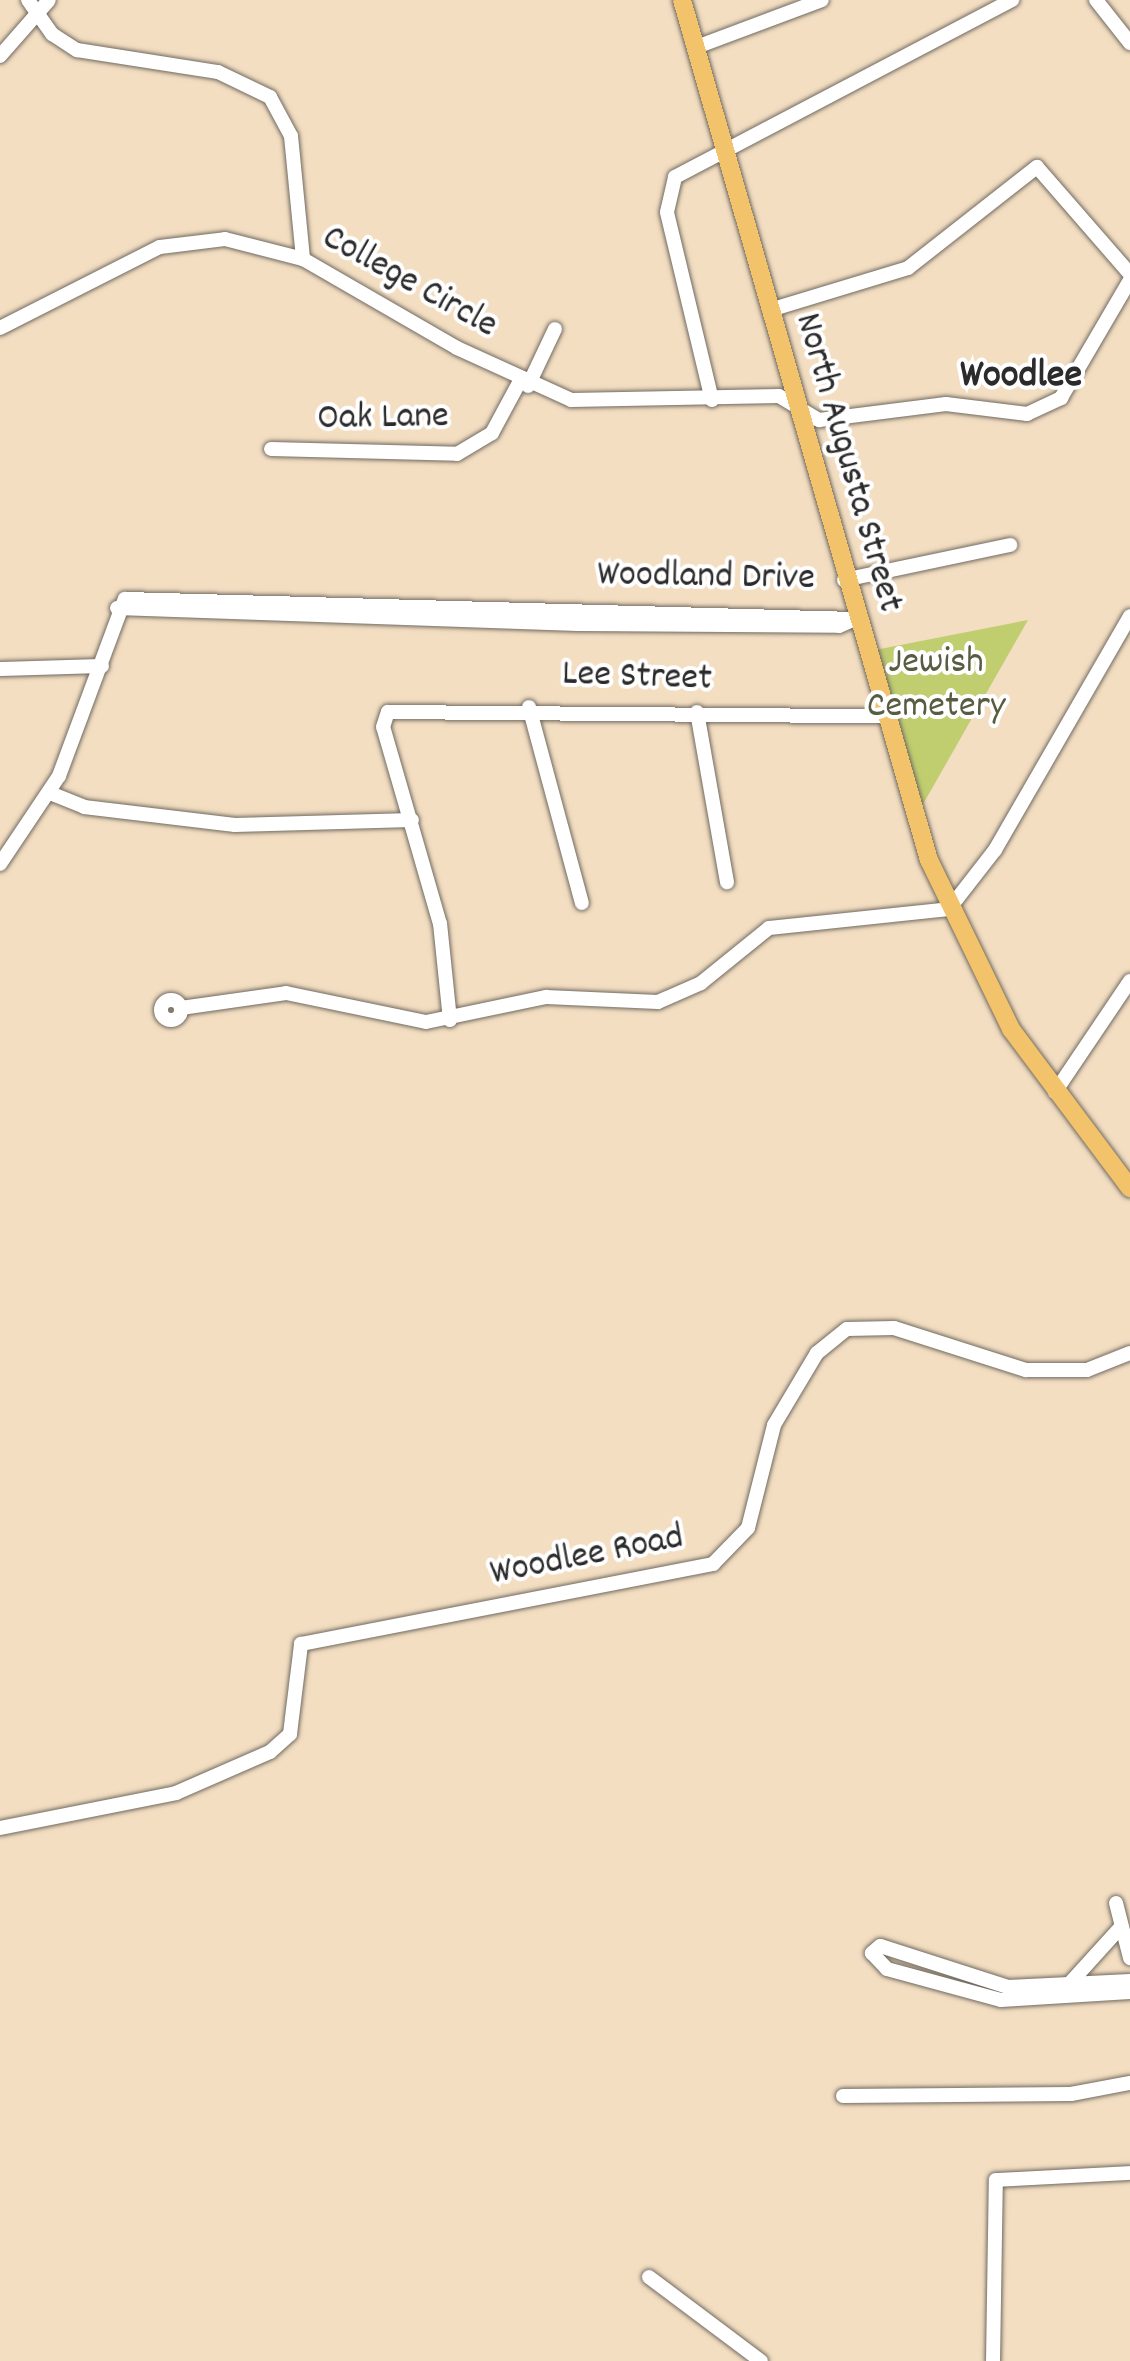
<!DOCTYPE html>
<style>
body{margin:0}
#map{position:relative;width:1130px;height:2361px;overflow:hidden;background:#f3dec2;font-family:Dekko,sans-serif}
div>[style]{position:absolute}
.green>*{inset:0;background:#c0ce70}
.roads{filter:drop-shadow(0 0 2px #716a60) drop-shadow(0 0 2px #716a60)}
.minor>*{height:14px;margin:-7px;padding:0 7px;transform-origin:7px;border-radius:7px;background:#fff}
.minor>.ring{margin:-7px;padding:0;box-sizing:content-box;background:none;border:14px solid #fff;border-radius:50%}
.major>*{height:18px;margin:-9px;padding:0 9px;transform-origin:9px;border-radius:9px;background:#f2c36a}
span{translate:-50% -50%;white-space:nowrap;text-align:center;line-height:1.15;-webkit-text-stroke:8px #fff;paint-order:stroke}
.street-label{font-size:38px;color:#2b2b2b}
.park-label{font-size:38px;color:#585c40}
.neighbourhood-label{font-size:40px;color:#2b2b2b;font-weight:700}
</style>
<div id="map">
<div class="green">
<i style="clip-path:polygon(1028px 620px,922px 806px,875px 650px)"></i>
</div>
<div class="roads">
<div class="minor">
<i style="left:28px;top:0;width:42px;rotate:54.8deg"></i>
<i style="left:52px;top:34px;width:30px;rotate:33deg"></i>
<i style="left:77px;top:50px;width:143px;rotate:8.9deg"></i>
<i style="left:218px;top:72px;width:58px;rotate:25.7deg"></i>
<i style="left:270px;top:97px;width:44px;rotate:61.7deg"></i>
<i style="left:291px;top:136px;width:124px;rotate:84.4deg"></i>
<i style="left:1096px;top:0;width:55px;rotate:51.7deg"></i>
<i style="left:699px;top:46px;width:131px;rotate:-20.5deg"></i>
<i style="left:0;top:56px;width:74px;rotate:-48.8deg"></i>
<i style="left:770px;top:310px;width:144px;rotate:-16.9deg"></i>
<i style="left:908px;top:268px;width:164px;rotate:-38.1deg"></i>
<i style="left:1037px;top:167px;width:142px;rotate:49deg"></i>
<i style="left:0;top:328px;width:179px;rotate:-26.9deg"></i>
<i style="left:160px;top:247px;width:65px;rotate:-7deg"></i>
<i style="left:225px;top:239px;width:81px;rotate:14.4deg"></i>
<i style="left:303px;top:259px;width:178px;rotate:30deg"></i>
<i style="left:457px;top:348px;width:125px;rotate:24.5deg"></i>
<i style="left:571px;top:400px;width:208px;rotate:-1.1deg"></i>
<i style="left:779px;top:396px;width:47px;rotate:31deg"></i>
<i style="left:819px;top:420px;width:128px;rotate:-7.2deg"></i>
<i style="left:946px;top:404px;width:82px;rotate:7deg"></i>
<i style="left:1027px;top:414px;width:38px;rotate:-25deg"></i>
<i style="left:1061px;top:398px;width:137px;rotate:-59.7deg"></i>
<i style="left:528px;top:386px;width:63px;rotate:-64.7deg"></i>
<i style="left:712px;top:400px;width:193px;rotate:-103.5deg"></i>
<i style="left:667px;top:212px;width:36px;rotate:-77deg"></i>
<i style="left:675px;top:177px;width:381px;rotate:-27.7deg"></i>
<i style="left:271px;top:449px;width:186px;rotate:1.5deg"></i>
<i style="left:457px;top:454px;width:41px;rotate:-31deg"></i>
<i style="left:492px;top:433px;width:59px;rotate:-61.7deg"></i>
<i style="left:844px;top:580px;width:170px;rotate:-11.9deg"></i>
<i style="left:117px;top:608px;width:461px;rotate:2deg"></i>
<i style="left:578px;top:624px;width:261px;rotate:0.4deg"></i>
<i style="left:839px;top:626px;width:17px;rotate:-24deg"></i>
<i style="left:0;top:669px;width:102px;rotate:-1.7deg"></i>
<i style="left:529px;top:707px;width:203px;rotate:74.9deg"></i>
<i style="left:697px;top:712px;width:173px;rotate:80deg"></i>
<i style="left:50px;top:793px;width:37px;rotate:22deg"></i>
<i style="left:84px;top:807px;width:152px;rotate:6.8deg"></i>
<i style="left:235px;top:825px;width:177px;rotate:-1.6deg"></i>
<i style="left:0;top:864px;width:106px;rotate:-56.2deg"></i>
<i style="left:59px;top:776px;width:189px;rotate:-69.6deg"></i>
<i style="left:125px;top:599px;width:730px;rotate:1.57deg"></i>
<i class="ring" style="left:161px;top:1000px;width:6px;height:6px"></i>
<i style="left:181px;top:1008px;width:106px;rotate:-8.1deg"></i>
<i style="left:286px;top:993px;width:143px;rotate:11.7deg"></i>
<i style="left:426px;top:1022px;width:123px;rotate:-11.8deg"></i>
<i style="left:546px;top:997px;width:112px;rotate:2.6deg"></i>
<i style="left:658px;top:1002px;width:47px;rotate:-23.8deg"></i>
<i style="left:701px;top:983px;width:87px;rotate:-39deg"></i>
<i style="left:769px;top:928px;width:181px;rotate:-6deg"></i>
<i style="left:949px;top:909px;width:75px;rotate:-52.1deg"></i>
<i style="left:995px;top:850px;width:270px;rotate:-60deg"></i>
<i style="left:450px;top:1020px;width:97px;rotate:-95.9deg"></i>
<i style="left:440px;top:924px;width:205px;rotate:-106.1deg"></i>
<i style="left:383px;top:727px;width:16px;rotate:-72deg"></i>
<i style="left:388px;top:712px;width:499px;rotate:0.5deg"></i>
<i style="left:1055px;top:1092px;width:134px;rotate:-56deg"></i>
<i style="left:0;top:1828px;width:179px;rotate:-11.2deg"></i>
<i style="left:176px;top:1793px;width:103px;rotate:-23.6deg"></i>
<i style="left:270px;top:1752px;width:27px;rotate:-42deg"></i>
<i style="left:290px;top:1734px;width:91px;rotate:-83deg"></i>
<i style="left:301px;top:1644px;width:420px;rotate:-11deg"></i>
<i style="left:713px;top:1564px;width:50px;rotate:-45.8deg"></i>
<i style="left:748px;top:1528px;width:106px;rotate:-75.8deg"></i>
<i style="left:774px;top:1425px;width:84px;rotate:-59.2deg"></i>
<i style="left:817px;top:1353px;width:38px;rotate:-39deg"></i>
<i style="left:847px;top:1329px;width:47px;rotate:-1.2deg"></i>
<i style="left:894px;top:1328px;width:139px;rotate:17.7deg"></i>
<i style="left:1026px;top:1370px;width:61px"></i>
<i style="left:1087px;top:1370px;width:46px;rotate:-21.6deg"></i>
<i style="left:1116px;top:1903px;width:57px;rotate:75.7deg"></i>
<i style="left:1130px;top:1981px;width:122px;rotate:177.2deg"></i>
<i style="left:1008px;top:1987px;width:134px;rotate:-162.2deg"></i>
<i style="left:880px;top:1946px;width:11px;rotate:139deg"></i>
<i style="left:872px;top:1953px;width:22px;rotate:47deg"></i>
<i style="left:887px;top:1969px;width:118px;rotate:15.2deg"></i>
<i style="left:1001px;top:2000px;width:129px;rotate:-3.5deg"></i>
<i style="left:1071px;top:1982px;width:73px;rotate:-47.8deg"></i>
<i style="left:843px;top:2096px;width:228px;rotate:-0.5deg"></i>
<i style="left:1071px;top:2094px;width:60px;rotate:-10.6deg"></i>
<i style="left:649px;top:2277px;width:140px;rotate:36.9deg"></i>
<i style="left:993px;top:2361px;width:181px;rotate:-89.1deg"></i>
<i style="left:996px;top:2180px;width:134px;rotate:-3deg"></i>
</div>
<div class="major">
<i style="left:682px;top:0;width:895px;rotate:73.98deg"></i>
<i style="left:929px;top:860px;width:188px;rotate:64.1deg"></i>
<i style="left:1011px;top:1029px;width:199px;rotate:53.2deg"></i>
</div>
</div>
<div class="street-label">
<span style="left:409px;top:283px;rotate:29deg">College Circle</span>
<span style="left:383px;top:419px;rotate:-1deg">Oak Lane</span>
<span style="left:847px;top:463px;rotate:74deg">North Augusta Street</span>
<span style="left:706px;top:578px;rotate:1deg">Woodland Drive</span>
<span style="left:637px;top:678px;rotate:2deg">Lee Street</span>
<span style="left:587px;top:1557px;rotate:-11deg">Woodlee Road</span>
</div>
<div class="park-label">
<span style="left:936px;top:686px">Jewish<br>Cemetery</span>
</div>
<div class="neighbourhood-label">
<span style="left:1021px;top:378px">Woodlee</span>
</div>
</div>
